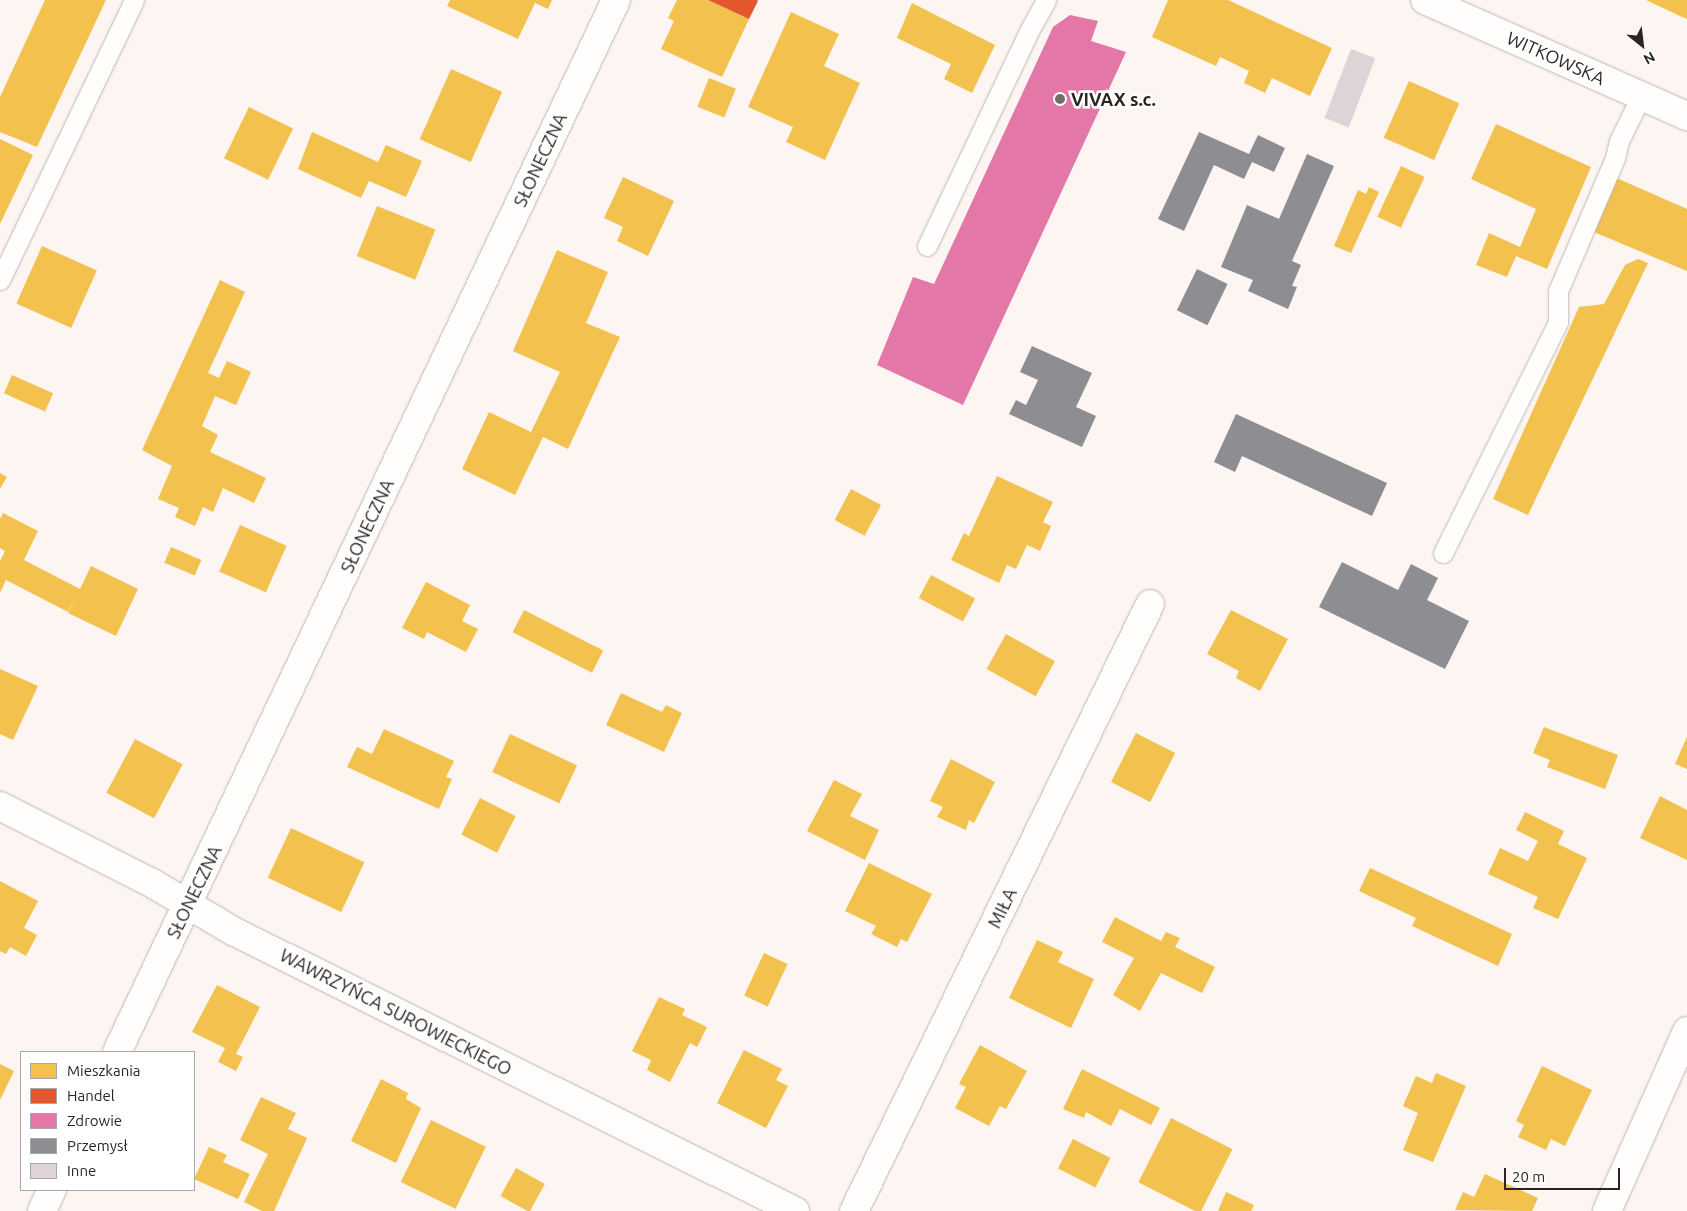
<!DOCTYPE html>
<meta charset="utf-8">
<style>
body{margin:0}
#map{position:relative;width:1687px;height:1211px;overflow:hidden;background:#fcf5f2;font-family:Ubuntu,sans-serif}
div>[style]{position:absolute}
.homes>*{inset:0;background:#f2c14e;transform-origin:0 0}
.shops>*{inset:0;background:#e4572e}
.health>*{inset:0;background:#e377a8}
.industry>*{inset:0;background:#8d8d92;transform-origin:0 0}
.building>*{inset:0;background:#ded3d6;transform-origin:0 0}
.roads{filter:drop-shadow(0 0 1px #bdb7b6) drop-shadow(0 0 1px #bdb7b6)}
.service>*{height:19px;margin:-9.5px;padding:0 9.5px;transform-origin:9.5px;border-radius:9.5px;background:#fffefd}
.minor>*{height:28px;margin:-14px;padding:0 14px;transform-origin:14px;border-radius:14px;background:#fffefd}
.tertiary>*{height:28px;margin:-14px;padding:0 14px;transform-origin:14px;border-radius:14px;background:#fffefd}
.dots>*{width:14px;height:14px;translate:-50% -50%;box-sizing:border-box;border:2px solid #fff;border-radius:50%}
span{translate:-50% -50%;white-space:nowrap;text-align:center;line-height:1.15;-webkit-text-stroke:5px #fff;paint-order:stroke}
.street-label{font-size:18px;color:#2a2523}
.poi-label{font-size:18px;color:#2a2523;font-weight:700}
.left{translate:0 -50%;text-align:left}
.legend{position:absolute;left:20px;top:1051px;width:175px;height:140px;box-sizing:border-box;background:#fff;border:1px solid #aaa8a7;margin:0;padding:6px 9px;list-style:none;font-size:15px;color:#2a2523}
.legend li{display:flex;align-items:center;gap:10px;height:25px}
.legend b{width:25px;border:1px solid #aaa8a7}
.north{position:absolute;left:1617px;top:20px;width:50px;height:50px;-webkit-text-stroke:4px #fff;paint-order:stroke;rotate:151deg;font-size:14px;font-weight:700;line-height:20px;text-align:center;color:#2a2523}
.north::after{content:'';display:block;margin:auto;width:18px;height:22px;background:#2a2523;clip-path:polygon(50% 0,100% 100%,50% 72%,0 100%)}
.scale{position:absolute;left:1504px;top:1168px;width:116px;height:22px;box-sizing:border-box;border:2px solid #2a2523;border-top:0;padding-left:6px;font-size:15px;line-height:18px;white-space:nowrap;color:#2a2523;-webkit-text-stroke:4px #fff;paint-order:stroke}
</style>
<div id="map">
<div class="homes">
<i style="clip-path:polygon(45px 0,106px 0,37px 147px,0 132px,0 97px)"></i>
<i style="clip-path:polygon(450px 0,552px 0,548px 9px,535px 3px,518px 39px,447px 6px)"></i>
<i style="clip-path:polygon(677px 0,708px 0,749px 19px,722px 77px,661px 49px,674px 21px,668px 18px)"></i>
<i style="clip-path:polygon(1168px 0,1228px 0,1332px 48px,1310px 96px,1272px 78px,1265px 93px,1244px 83px,1249px 71px,1220px 57px,1216px 66px,1152px 37px)"></i>
<i style="clip-path:polygon(1646px 0,1687px 0,1687px 19px,1680px 16px)"></i>
<i style="clip-path:polygon(912px 3px,995px 45px,972px 93px,944px 79px,951px 64px,897px 38px)"></i>
<i style="clip-path:polygon(791px 12px,839px 34px,824px 66px,860px 83px,825px 160px,786px 142px,793px 127px,748px 107px)"></i>
<i style="left:451px;top:69px;width:56px;height:77px;rotate:24deg"></i>
<i style="left:709px;top:78px;width:29px;height:31px;rotate:22deg"></i>
<i style="left:1409px;top:81px;width:55px;height:62px;rotate:24deg"></i>
<i style="left:249px;top:107px;width:49px;height:57px;rotate:26deg"></i>
<i style="clip-path:polygon(1496px 124px,1591px 167px,1547px 269px,1516px 256px,1507px 277px,1476px 265px,1489px 233px,1520px 247px,1536px 209px,1471px 179px)"></i>
<i style="clip-path:polygon(312px 132px,378px 162px,386px 145px,422px 161px,406px 197px,369px 181px,361px 198px,298px 169px)"></i>
<i style="clip-path:polygon(0 139px,33px 155px,0 224px)"></i>
<i style="left:1401px;top:166px;width:26px;height:56px;rotate:25deg"></i>
<i style="clip-path:polygon(1612px 176px,1687px 209px,1687px 271px,1589px 230px)"></i>
<i style="clip-path:polygon(623px 177px,674px 201px,648px 256px,617px 241px,623px 227px,604px 218px)"></i>
<i style="clip-path:polygon(1369px 187px,1379px 192px,1351px 253px,1334px 246px,1358px 190px,1366px 194px)"></i>
<i style="left:377px;top:206px;width:63px;height:54px;rotate:22deg"></i>
<i style="left:42px;top:246px;width:60px;height:63px;rotate:24deg"></i>
<i style="clip-path:polygon(557px 250px,608px 272px,586px 323px,620px 337px,568px 449px,543px 437px,515px 495px,462px 469px,489px 412px,531px 432px,560px 372px,513px 351px)"></i>
<i style="clip-path:polygon(1638px 259px,1648px 263px,1528px 515px,1493px 499px,1579px 307px,1604px 304px,1625px 265px)"></i>
<i style="clip-path:polygon(220px 280px,245px 292px,208px 373px,219px 378px,227px 361px,251px 372px,236px 405px,215px 396px,202px 426px,218px 435px,210px 452px,266px 478px,254px 503px,223px 488px,213px 512px,203px 507px,195px 526px,175px 517px,179px 508px,158px 499px,172px 466px,142px 450px)"></i>
<i style="left:12px;top:375px;width:45px;height:20px;rotate:24deg"></i>
<i style="clip-path:polygon(0 473px,7px 477px,0 489px)"></i>
<i style="clip-path:polygon(997px 476px,1053px 502px,1043px 522px,1051px 526px,1040px 551px,1027px 545px,1016px 569px,1007px 565px,999px 583px,951px 560px,964px 533px,969px 536px)"></i>
<i style="left:851px;top:489px;width:34px;height:35px;rotate:28deg"></i>
<i style="clip-path:polygon(3px 513px,38px 531px,24px 560px,80px 589px,91px 566px,138px 589px,116px 636px,68px 613px,77px 595px,68px 612px,6px 580px,0 593px,0 561px,5px 551px,0 548px,0 519px)"></i>
<i style="left:240px;top:525px;width:51px;height:51px;rotate:24deg"></i>
<i style="left:171px;top:547px;width:33px;height:17px;rotate:23deg"></i>
<i style="left:931px;top:575px;width:50px;height:26px;rotate:28deg"></i>
<i style="clip-path:polygon(426px 582px,470px 605px,462px 621px,478px 629px,466px 652px,427px 632px,424px 639px,402px 628px)"></i>
<i style="left:524px;top:610px;width:89px;height:25px;rotate:27deg"></i>
<i style="clip-path:polygon(1231px 610px,1288px 639px,1260px 691px,1236px 678px,1239px 671px,1207px 654px)"></i>
<i style="left:1006px;top:634px;width:56px;height:40px;rotate:29deg"></i>
<i style="clip-path:polygon(0 669px,38px 686px,13px 740px,0 734px)"></i>
<i style="clip-path:polygon(621px 693px,662px 712px,666px 705px,682px 713px,664px 752px,606px 725px)"></i>
<i style="clip-path:polygon(1544px 727px,1618px 755px,1605px 789px,1547px 767px,1550px 760px,1533px 753px)"></i>
<i style="clip-path:polygon(384px 729px,454px 761px,446px 777px,452px 779px,439px 809px,347px 767px,357px 747px,372px 754px)"></i>
<i style="left:1136px;top:733px;width:44px;height:55px;rotate:27deg"></i>
<i style="left:510px;top:734px;width:74px;height:42px;rotate:25deg"></i>
<i style="clip-path:polygon(1687px 737px,1687px 769px,1675px 764px)"></i>
<i style="left:135px;top:739px;width:54px;height:61px;rotate:28deg"></i>
<i style="clip-path:polygon(951px 759px,995px 782px,974px 823px,969px 820px,966px 830px,937px 817px,943px 807px,930px 801px)"></i>
<i style="clip-path:polygon(834px 780px,862px 794px,850px 816px,879px 830px,865px 860px,807px 831px)"></i>
<i style="clip-path:polygon(1660px 796px,1687px 810px,1687px 860px,1640px 838px)"></i>
<i style="left:480px;top:798px;width:40px;height:41px;rotate:27deg"></i>
<i style="clip-path:polygon(1525px 812px,1564px 831px,1558px 844px,1587px 858px,1558px 919px,1533px 908px,1538px 897px,1488px 874px,1500px 848px,1528px 861px,1538px 841px,1516px 830px)"></i>
<i style="left:291px;top:828px;width:81px;height:55px;rotate:25deg"></i>
<i style="clip-path:polygon(869px 863px,932px 894px,907px 942px,901px 939px,897px 947px,871px 934px,876px 926px,845px 911px)"></i>
<i style="clip-path:polygon(1370px 868px,1512px 934px,1498px 966px,1412px 926px,1416px 918px,1359px 891px)"></i>
<i style="clip-path:polygon(0 881px,38px 901px,24px 928px,37px 935px,26px 956px,10px 947px,6px 954px,0 951px)"></i>
<i style="clip-path:polygon(1115px 917px,1161px 941px,1166px 932px,1180px 938px,1175px 947px,1215px 967px,1202px 993px,1161px 973px,1140px 1011px,1113px 995px,1134px 958px,1102px 942px)"></i>
<i style="clip-path:polygon(1037px 940px,1063px 952px,1058px 962px,1094px 979px,1071px 1028px,1009px 998px)"></i>
<i style="left:764px;top:953px;width:26px;height:47px;rotate:25deg"></i>
<i style="clip-path:polygon(217px 985px,260px 1007px,236px 1054px,243px 1057px,236px 1071px,218px 1062px,225px 1048px,192px 1032px)"></i>
<i style="clip-path:polygon(659px 997px,685px 1009px,682px 1015px,707px 1027px,697px 1047px,690px 1043px,670px 1082px,647px 1070px,651px 1060px,632px 1051px)"></i>
<i style="clip-path:polygon(980px 1045px,1027px 1071px,1006px 1109px,1000px 1106px,989px 1126px,955px 1108px,966px 1087px,959px 1084px)"></i>
<i style="clip-path:polygon(744px 1050px,782px 1069px,776px 1080px,788px 1086px,766px 1128px,717px 1103px)"></i>
<i style="clip-path:polygon(0 1064px,14px 1071px,0 1100px)"></i>
<i style="clip-path:polygon(1542px 1066px,1592px 1090px,1565px 1146px,1551px 1139px,1546px 1150px,1518px 1137px,1524px 1125px,1516px 1121px)"></i>
<i style="clip-path:polygon(1082px 1069px,1160px 1108px,1151px 1125px,1120px 1109px,1111px 1126px,1086px 1112px,1084px 1118px,1063px 1109px)"></i>
<i style="clip-path:polygon(1436px 1073px,1466px 1086px,1433px 1162px,1403px 1150px,1418px 1113px,1403px 1106px,1416px 1076px,1432px 1083px)"></i>
<i style="clip-path:polygon(381px 1079px,408px 1093px,406px 1099px,421px 1108px,396px 1163px,351px 1141px)"></i>
<i style="clip-path:polygon(261px 1097px,296px 1113px,288px 1129px,307px 1138px,274px 1211px,262px 1211px,244px 1202px,268px 1154px,240px 1140px)"></i>
<i style="left:1171px;top:1118px;width:69px;height:72px;rotate:27deg"></i>
<i style="left:431px;top:1120px;width:61px;height:69px;rotate:26deg"></i>
<i style="left:1073px;top:1139px;width:42px;height:33px;rotate:27deg"></i>
<i style="clip-path:polygon(209px 1147px,227px 1155px,223px 1162px,250px 1174px,238px 1199px,194px 1179px)"></i>
<i style="left:516px;top:1168px;width:33px;height:32px;rotate:29deg"></i>
<i style="clip-path:polygon(1485px 1174px,1538px 1198px,1532px 1211px,1455px 1210px,1463px 1192px,1474px 1197px)"></i>
<i style="clip-path:polygon(1226px 1192px,1254px 1205px,1251px 1211px,1218px 1211px)"></i>
</div>
<div class="shops">
<i style="clip-path:polygon(708px 0,757px 0,758px 1px,749px 19px)"></i>
</div>
<div class="health">
<i style="clip-path:polygon(1070px 15px,1098px 21px,1091px 41px,1126px 52px,963px 405px,877px 365px,913px 277px,934px 284px,1053px 27px)"></i>
</div>
<div class="industry">
<i style="clip-path:polygon(1199px 132px,1249px 154px,1258px 135px,1285px 148px,1274px 172px,1252px 162px,1244px 179px,1214px 165px,1184px 231px,1158px 219px)"></i>
<i style="clip-path:polygon(1307px 154px,1334px 166px,1292px 261px,1301px 265px,1292px 286px,1297px 287px,1288px 309px,1248px 291px,1253px 280px,1221px 267px,1247px 205px,1279px 219px)"></i>
<i style="left:1197px;top:269px;width:34px;height:46px;rotate:26deg"></i>
<i style="clip-path:polygon(1032px 346px,1092px 373px,1076px 407px,1096px 416px,1082px 447px,1009px 414px,1016px 400px,1026px 405px,1038px 380px,1020px 372px)"></i>
<i style="clip-path:polygon(1236px 414px,1387px 483px,1372px 516px,1242px 456px,1235px 472px,1214px 462px)"></i>
<i style="clip-path:polygon(1342px 562px,1398px 590px,1411px 564px,1438px 578px,1427px 600px,1469px 621px,1445px 669px,1319px 607px)"></i>
</div>
<div class="building">
<i style="left:1351px;top:49px;width:26px;height:74px;rotate:21deg"></i>
</div>
<div class="roads">
<div class="service">
<i style="left:927px;top:246px;width:238px;rotate:-64.6deg"></i>
<i style="left:1029px;top:31px;width:35px;rotate:-61deg"></i>
<i style="left:0;top:280px;width:310px;rotate:-64.4deg"></i>
<i style="left:1443px;top:553px;width:258px;rotate:-63.5deg"></i>
<i style="left:1558px;top:322px;width:31px;rotate:-90deg"></i>
<i style="left:1558px;top:291px;width:145px;rotate:-66.8deg"></i>
<i style="left:1615px;top:158px;width:17px;rotate:-77deg"></i>
<i style="left:1619px;top:141px;width:50px;rotate:-63.9deg"></i>
</div>
<div class="minor">
<i style="left:0;top:806px;width:170px;rotate:26.9deg"></i>
<i style="left:152px;top:883px;width:94px;rotate:30.7deg"></i>
<i style="left:233px;top:931px;width:628px;rotate:26.48deg"></i>
<i style="left:854px;top:1211px;width:675px;rotate:-64deg"></i>
<i style="left:1607px;top:1211px;width:197px;rotate:-66deg"></i>
</div>
<div class="tertiary">
<i style="left:1425px;top:0;width:287px;rotate:23.9deg"></i>
<i style="left:117px;top:1052px;width:1164px;rotate:-64.62deg"></i>
<i style="left:42px;top:1211px;width:23px;rotate:-65deg"></i>
</div>
</div>
<div class="dots">
<i style="left:1060px;top:99px;background:#746e6b"></i>
</div>
<div class="street-label">
<span style="left:1556px;top:58px;rotate:24deg">WITKOWSKA</span>
<span style="left:540px;top:160px;rotate:-65deg">SŁONECZNA</span>
<span style="left:367px;top:526px;rotate:-65deg">SŁONECZNA</span>
<span style="left:194px;top:892px;rotate:-64deg">SŁONECZNA</span>
<span style="left:1002px;top:908px;rotate:-64deg">MIŁA</span>
<span style="left:396px;top:1012px;rotate:27deg">WAWRZYŃCA SUROWIECKIEGO</span>
</div>
<div class="poi-label">
<span class="left" style="left:1071px;top:99px">VIVAX s.c.</span>
</div>
<ul class="legend">
<li><b style="height:14px;background:#f2c14e"></b>Mieszkania</li>
<li><b style="height:14px;background:#e4572e"></b>Handel</li>
<li><b style="height:14px;background:#e377a8"></b>Zdrowie</li>
<li><b style="height:14px;background:#8d8d92"></b>Przemysł</li>
<li><b style="height:14px;background:#ded3d6"></b>Inne</li>
</ul>
<div class="north">N</div>
<div class="scale">20 m</div>
</div>
